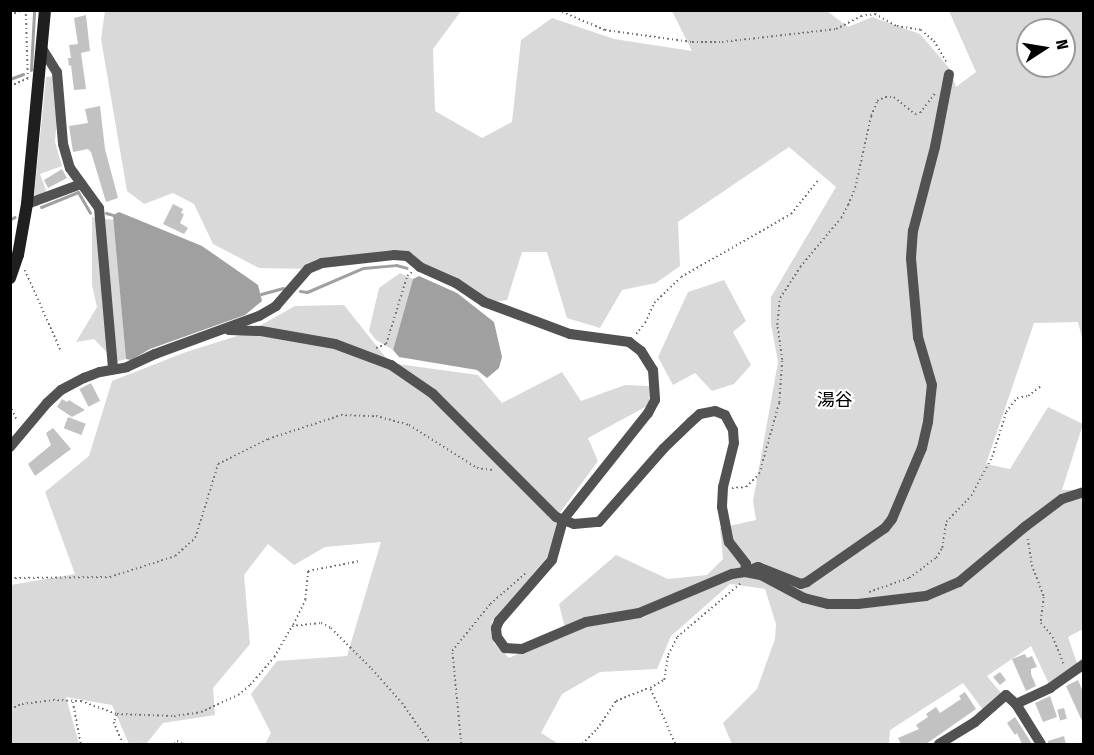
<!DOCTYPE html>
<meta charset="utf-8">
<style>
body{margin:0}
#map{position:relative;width:1094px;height:755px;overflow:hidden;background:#fff;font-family:"Fira Sans Condensed","Noto Sans JP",sans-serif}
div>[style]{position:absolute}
.green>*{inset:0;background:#d9d9d9}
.water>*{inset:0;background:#a0a0a0}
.stream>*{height:3px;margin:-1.5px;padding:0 1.5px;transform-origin:1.5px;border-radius:1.5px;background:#a0a0a0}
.building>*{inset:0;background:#c2c2c2;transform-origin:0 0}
.path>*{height:1.5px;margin-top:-0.75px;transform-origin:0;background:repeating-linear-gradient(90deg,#747474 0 1.5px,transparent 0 4.5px)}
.street>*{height:10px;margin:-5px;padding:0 5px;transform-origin:5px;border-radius:5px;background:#525252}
.secondary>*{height:12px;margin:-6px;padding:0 6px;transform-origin:6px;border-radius:6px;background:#1f1f1f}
span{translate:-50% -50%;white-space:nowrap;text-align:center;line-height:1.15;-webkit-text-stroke:4.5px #fff;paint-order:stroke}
.neighbourhood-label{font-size:18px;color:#000}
.frame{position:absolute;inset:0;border:12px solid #000;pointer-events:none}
.north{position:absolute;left:1016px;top:18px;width:60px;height:60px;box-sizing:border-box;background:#fff;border:2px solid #999;border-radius:50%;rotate:78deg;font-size:16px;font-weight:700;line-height:24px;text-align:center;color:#000}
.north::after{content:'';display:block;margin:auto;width:21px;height:27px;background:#000;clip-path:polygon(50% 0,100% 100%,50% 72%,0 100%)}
</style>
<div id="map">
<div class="green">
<i style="clip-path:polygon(evenodd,105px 11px,461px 11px,433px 49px,435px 111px,482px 138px,512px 122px,521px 40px,552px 18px,614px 39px,692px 51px,672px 11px,827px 11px,848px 27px,872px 17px,920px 34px,950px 69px,956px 87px,976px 72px,949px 11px,1083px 11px,1083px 342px,1078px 322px,1034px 323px,986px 464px,1010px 469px,1048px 407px,1083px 424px,1062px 490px,1083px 490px,1083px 629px,1068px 637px,1078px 666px,1049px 684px,1031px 646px,987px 676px,1001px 693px,984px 711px,963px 683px,890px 730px,889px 744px,732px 744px,723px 723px,757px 689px,775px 639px,776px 624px,765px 589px,730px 584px,671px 636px,657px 669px,600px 672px,562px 694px,541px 733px,559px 744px,265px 744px,271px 733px,251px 694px,277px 661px,347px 656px,381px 542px,325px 547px,294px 565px,268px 544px,244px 575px,250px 644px,213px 688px,215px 715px,163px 723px,146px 744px,129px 744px,112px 705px,66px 697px,79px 744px,11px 744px,11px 585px,75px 574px,45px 492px,89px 456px,112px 381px,186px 352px,247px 333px,295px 306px,344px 305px,390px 363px,478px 375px,502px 403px,562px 372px,581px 401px,625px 385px,650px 386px,649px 405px,588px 438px,598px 461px,559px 514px,549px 555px,492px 622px,494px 643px,509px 658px,566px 632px,559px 604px,616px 555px,668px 579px,707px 575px,723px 559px,720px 528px,756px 520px,753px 501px,778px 362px,771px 324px,771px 297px,836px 187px,789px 147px,678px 222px,680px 266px,656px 283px,622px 290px,600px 328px,567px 318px,547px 252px,522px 252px,507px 300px,482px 304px,412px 257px,313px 269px,259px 268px,213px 244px,194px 204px,173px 193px,144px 204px,127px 191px,101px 39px,105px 11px,1028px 30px,1064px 30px,1064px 66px,1028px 66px,1028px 30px)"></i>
<i style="clip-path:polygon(54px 76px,58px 108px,55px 142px,62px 166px,40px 174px,47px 193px,34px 197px,46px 77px)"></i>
<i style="clip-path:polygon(92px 217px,114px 220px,126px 359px,116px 362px,94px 339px,76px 342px,97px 307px,92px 285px)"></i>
<i style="clip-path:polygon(400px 273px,413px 279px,393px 350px,376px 340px,369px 331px,379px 288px)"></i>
<i style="clip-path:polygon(724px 280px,746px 321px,733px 332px,751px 365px,734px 384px,712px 391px,695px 373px,673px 385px,658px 357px,688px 292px)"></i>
</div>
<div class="water">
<i style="clip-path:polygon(119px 212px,202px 246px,258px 285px,262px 301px,245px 315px,150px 349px,131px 360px,126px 359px,113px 215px)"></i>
<i style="clip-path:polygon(419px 276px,457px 293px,494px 322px,502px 357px,499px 368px,487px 378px,477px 370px,399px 357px,393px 350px,413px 279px)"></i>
</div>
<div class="stream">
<i style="left:31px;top:70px;width:58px;rotate:-87deg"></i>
<i style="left:10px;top:79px;width:14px;rotate:-21deg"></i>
<i style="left:41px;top:207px;width:40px;rotate:-22deg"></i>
<i style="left:78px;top:192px;width:24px;rotate:60deg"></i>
<i style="left:106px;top:213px;width:7px;rotate:16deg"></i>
<i style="left:10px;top:219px;width:5px;rotate:-22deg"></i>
<i style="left:300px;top:291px;width:7px;rotate:8deg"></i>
<i style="left:307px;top:292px;width:61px;rotate:-23.2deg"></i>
<i style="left:363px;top:268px;width:33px;rotate:-5deg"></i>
<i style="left:396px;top:265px;width:11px;rotate:15deg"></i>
<i style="left:261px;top:294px;width:23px;rotate:-15deg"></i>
</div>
<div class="building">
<i style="clip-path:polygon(86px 15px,90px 51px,81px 53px,86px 89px,74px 90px,71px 65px,69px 66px,68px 58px,71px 58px,69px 45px,78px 44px,74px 18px)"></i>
<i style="clip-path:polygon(100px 106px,105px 149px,118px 198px,106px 202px,91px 152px,88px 149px,73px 152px,69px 126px,88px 123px,85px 109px)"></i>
<i style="clip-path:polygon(62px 169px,67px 178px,48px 188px,44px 180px)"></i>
<i style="clip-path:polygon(173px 204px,183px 209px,181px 213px,184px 214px,180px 223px,188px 228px,184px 234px,163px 224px)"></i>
<i style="left:91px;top:383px;width:20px;height:13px;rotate:63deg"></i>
<i style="clip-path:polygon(62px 399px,67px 402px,69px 400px,85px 410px,72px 417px,57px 407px)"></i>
<i style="left:68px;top:417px;width:19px;height:12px;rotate:21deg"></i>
<i style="clip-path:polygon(53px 428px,71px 449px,35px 476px,28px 464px,51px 445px,46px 433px)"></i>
<i style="clip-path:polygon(1025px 654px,1027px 658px,1032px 656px,1037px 667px,1031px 669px,1031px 674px,1036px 686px,1026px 691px,1012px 659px)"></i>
<i style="clip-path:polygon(1000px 672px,1006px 680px,1000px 685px,993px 677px)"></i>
<i style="clip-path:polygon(1078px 680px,1083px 692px,1083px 723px,1066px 686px)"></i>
<i style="clip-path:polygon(965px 692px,976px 709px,926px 744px,901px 744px,898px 738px,919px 729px,916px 725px,928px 717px,926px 714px,936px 707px,940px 713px,961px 699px,959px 696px)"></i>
<i style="clip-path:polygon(1050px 696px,1057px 717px,1043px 722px,1035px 703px)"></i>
<i style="left:1064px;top:708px;width:11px;height:7px;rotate:75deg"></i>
<i style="clip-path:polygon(1015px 717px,1032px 744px,1022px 744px,1017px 733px,1015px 735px,1007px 723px)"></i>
<i style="clip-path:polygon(1064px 736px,1066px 744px,1048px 744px,1048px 741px)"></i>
</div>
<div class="path">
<i style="left:26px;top:10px;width:68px;rotate:88.3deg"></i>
<i style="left:558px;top:10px;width:51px;rotate:23.1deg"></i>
<i style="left:605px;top:30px;width:88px;rotate:7.9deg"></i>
<i style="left:692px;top:42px;width:30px"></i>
<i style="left:722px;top:42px;width:115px;rotate:-6.5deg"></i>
<i style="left:836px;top:29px;width:28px;rotate:-27deg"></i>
<i style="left:861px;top:16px;width:14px;rotate:-8deg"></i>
<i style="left:875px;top:14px;width:25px;rotate:29deg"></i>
<i style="left:897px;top:26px;width:24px;rotate:9deg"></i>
<i style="left:921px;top:30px;width:17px;rotate:40deg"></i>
<i style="left:934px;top:41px;width:26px;rotate:59deg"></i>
<i style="left:10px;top:15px;width:14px;rotate:-21deg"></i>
<i style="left:10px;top:86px;width:21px;rotate:-23deg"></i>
<i style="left:25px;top:270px;width:89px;rotate:66deg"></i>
<i style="left:636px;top:334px;width:14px;rotate:-51deg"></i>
<i style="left:645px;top:323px;width:22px;rotate:-66deg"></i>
<i style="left:654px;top:303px;width:37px;rotate:-44deg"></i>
<i style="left:681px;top:277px;width:127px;rotate:-29.8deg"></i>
<i style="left:791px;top:214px;width:43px;rotate:-51.5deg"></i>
<i style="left:376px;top:348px;width:11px;rotate:-22deg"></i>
<i style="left:386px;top:344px;width:71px;rotate:-72.8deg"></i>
<i style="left:407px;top:276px;width:6px;rotate:-39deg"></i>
<i style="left:10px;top:405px;width:17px;rotate:65deg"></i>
<i style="left:732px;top:488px;width:14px;rotate:-4deg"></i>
<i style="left:746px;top:487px;width:18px;rotate:-45deg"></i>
<i style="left:759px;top:474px;width:74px;rotate:-74.3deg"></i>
<i style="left:779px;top:403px;width:43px;rotate:-86deg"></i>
<i style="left:782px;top:360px;width:35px;rotate:-98deg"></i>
<i style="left:777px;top:325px;width:27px;rotate:-84deg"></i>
<i style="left:780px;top:298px;width:37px;rotate:-57deg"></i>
<i style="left:800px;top:267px;width:64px;rotate:-50.1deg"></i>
<i style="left:841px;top:218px;width:15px;rotate:-62deg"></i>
<i style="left:848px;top:205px;width:18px;rotate:-68deg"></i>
<i style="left:855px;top:188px;width:74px;rotate:-77.5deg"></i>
<i style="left:871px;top:116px;width:16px;rotate:-68deg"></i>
<i style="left:877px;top:101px;width:9px;rotate:-27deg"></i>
<i style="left:885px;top:97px;width:9px"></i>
<i style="left:894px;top:97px;width:27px;rotate:39deg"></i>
<i style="left:915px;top:114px;width:5px;rotate:-11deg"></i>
<i style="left:920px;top:113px;width:25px;rotate:-53deg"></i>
<i style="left:1028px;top:539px;width:26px;rotate:81deg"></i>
<i style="left:1032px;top:565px;width:34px;rotate:69deg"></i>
<i style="left:1044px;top:597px;width:26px;rotate:97deg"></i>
<i style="left:1041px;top:623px;width:18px;rotate:49deg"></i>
<i style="left:1053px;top:637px;width:31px;rotate:68deg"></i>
<i style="left:10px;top:576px;width:5px;rotate:22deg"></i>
<i style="left:15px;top:578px;width:95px;rotate:-0.6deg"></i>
<i style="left:110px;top:577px;width:68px;rotate:-17.9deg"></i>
<i style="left:175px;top:556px;width:27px;rotate:-42deg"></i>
<i style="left:195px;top:538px;width:77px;rotate:-72.7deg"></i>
<i style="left:218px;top:464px;width:56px;rotate:-26.6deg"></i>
<i style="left:268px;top:439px;width:77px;rotate:-18.2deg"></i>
<i style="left:341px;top:415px;width:35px;rotate:2deg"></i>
<i style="left:376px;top:416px;width:34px;rotate:15deg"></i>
<i style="left:409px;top:425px;width:80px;rotate:32.3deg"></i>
<i style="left:477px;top:468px;width:16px;rotate:7deg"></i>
<i style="left:869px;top:592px;width:42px;rotate:-19.3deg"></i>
<i style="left:909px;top:578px;width:34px;rotate:-37deg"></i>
<i style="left:936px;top:558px;width:12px;rotate:-59deg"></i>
<i style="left:942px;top:548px;width:26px;rotate:-81deg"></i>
<i style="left:946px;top:522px;width:36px;rotate:-46deg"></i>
<i style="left:971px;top:496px;width:44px;rotate:-61.7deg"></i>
<i style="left:992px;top:457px;width:47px;rotate:-72.7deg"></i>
<i style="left:1006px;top:412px;width:18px;rotate:-52deg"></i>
<i style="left:1017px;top:398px;width:11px;rotate:-10deg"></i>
<i style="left:1028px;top:396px;width:16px;rotate:-38deg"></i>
<i style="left:293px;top:625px;width:28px;rotate:-64deg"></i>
<i style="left:305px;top:600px;width:29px;rotate:-84deg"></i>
<i style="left:308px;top:571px;width:53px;rotate:-10.9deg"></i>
<i style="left:73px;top:702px;width:43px;rotate:79.2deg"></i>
<i style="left:10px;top:709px;width:13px;rotate:-23deg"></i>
<i style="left:22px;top:704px;width:31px;rotate:-7deg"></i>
<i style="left:53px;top:700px;width:28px;rotate:2deg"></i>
<i style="left:81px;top:701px;width:38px;rotate:20deg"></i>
<i style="left:117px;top:714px;width:57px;rotate:2deg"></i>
<i style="left:174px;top:716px;width:27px;rotate:-8deg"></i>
<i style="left:201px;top:712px;width:41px;rotate:-24.7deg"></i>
<i style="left:238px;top:695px;width:16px;rotate:-40deg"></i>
<i style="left:250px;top:685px;width:37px;rotate:-49deg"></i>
<i style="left:274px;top:657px;width:36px;rotate:-60deg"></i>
<i style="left:292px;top:626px;width:29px;rotate:-6deg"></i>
<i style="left:321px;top:623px;width:11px;rotate:27deg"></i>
<i style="left:331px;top:628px;width:58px;rotate:45deg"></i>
<i style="left:372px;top:669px;width:45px;rotate:48.6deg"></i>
<i style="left:402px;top:703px;width:50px;rotate:54.7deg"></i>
<i style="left:117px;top:715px;width:8px;rotate:113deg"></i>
<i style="left:114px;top:722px;width:24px;rotate:68deg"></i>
<i style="left:174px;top:744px;width:4px;rotate:-45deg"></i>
<i style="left:177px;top:741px;width:7px;rotate:27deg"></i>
<i style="left:461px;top:744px;width:93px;rotate:-95.5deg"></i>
<i style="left:452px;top:651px;width:60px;rotate:-51deg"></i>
<i style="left:490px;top:604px;width:49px;rotate:-40.9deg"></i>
<i style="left:582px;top:744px;width:21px;rotate:-45deg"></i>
<i style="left:597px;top:729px;width:34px;rotate:-56deg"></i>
<i style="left:616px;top:701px;width:35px;rotate:-22deg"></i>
<i style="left:675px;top:744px;width:61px;rotate:-114.1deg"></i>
<i style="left:650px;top:688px;width:16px;rotate:-30deg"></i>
<i style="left:664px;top:680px;width:25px;rotate:-81deg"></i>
<i style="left:668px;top:655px;width:20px;rotate:-63deg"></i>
<i style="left:677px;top:637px;width:84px;rotate:-40.2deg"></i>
</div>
<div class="street">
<i style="left:43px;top:50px;width:26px;rotate:58deg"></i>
<i style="left:57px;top:72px;width:72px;rotate:85.2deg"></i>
<i style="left:63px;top:144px;width:25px;rotate:74deg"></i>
<i style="left:70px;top:168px;width:49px;rotate:54.1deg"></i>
<i style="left:99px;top:208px;width:162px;rotate:85deg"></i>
<i style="left:27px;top:204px;width:58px;rotate:-20.3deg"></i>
<i style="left:229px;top:330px;width:32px;rotate:2deg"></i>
<i style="left:261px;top:331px;width:75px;rotate:10deg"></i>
<i style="left:335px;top:344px;width:60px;rotate:20.6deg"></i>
<i style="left:391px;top:365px;width:51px;rotate:34.6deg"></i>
<i style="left:433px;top:394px;width:174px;rotate:45deg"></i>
<i style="left:556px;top:517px;width:19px;rotate:21deg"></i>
<i style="left:574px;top:524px;width:25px;rotate:-5deg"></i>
<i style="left:599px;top:522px;width:98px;rotate:-48.7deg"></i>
<i style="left:664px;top:448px;width:37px;rotate:-44deg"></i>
<i style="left:691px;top:422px;width:12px;rotate:-42deg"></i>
<i style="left:700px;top:414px;width:15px;rotate:-11deg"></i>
<i style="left:715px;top:411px;width:11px;rotate:22deg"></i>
<i style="left:725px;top:415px;width:17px;rotate:62deg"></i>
<i style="left:733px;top:430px;width:13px;rotate:86deg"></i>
<i style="left:734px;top:443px;width:45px;rotate:104deg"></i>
<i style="left:723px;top:487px;width:20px;rotate:93deg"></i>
<i style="left:722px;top:507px;width:36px;rotate:79deg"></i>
<i style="left:729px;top:542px;width:28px;rotate:52deg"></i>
<i style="left:746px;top:564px;width:8px;rotate:97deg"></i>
<i style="left:745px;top:572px;width:14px;rotate:-21deg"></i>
<i style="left:758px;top:567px;width:46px;rotate:21.6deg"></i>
<i style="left:801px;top:584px;width:6px;rotate:-18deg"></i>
<i style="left:807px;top:582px;width:95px;rotate:-34.7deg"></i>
<i style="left:885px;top:528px;width:11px;rotate:-52deg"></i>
<i style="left:892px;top:519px;width:77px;rotate:-67.1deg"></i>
<i style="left:922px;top:448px;width:27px;rotate:-77deg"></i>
<i style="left:928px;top:422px;width:37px;rotate:-84deg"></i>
<i style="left:932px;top:385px;width:50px;rotate:-106.3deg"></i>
<i style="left:918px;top:337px;width:79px;rotate:-95.1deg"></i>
<i style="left:911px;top:258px;width:27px;rotate:-86deg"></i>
<i style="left:913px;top:231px;width:87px;rotate:-75.3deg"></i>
<i style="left:935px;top:147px;width:74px;rotate:-79.1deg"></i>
<i style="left:10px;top:447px;width:57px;rotate:-49.9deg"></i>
<i style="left:47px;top:403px;width:19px;rotate:-43deg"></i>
<i style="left:61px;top:390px;width:26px;rotate:-28deg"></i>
<i style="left:84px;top:378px;width:17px;rotate:-21deg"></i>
<i style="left:100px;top:372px;width:27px;rotate:-10deg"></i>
<i style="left:127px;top:367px;width:31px;rotate:-25deg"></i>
<i style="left:155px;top:354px;width:111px;rotate:-20.1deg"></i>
<i style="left:259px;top:316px;width:20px;rotate:-30deg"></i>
<i style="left:276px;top:306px;width:49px;rotate:-49.1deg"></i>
<i style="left:308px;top:269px;width:15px;rotate:-23deg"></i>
<i style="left:322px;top:263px;width:72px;rotate:-6.3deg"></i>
<i style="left:394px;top:255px;width:13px;rotate:4deg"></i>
<i style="left:407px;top:256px;width:17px;rotate:40deg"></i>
<i style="left:420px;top:267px;width:39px;rotate:24deg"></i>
<i style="left:456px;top:283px;width:34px;rotate:34deg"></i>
<i style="left:484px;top:302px;width:92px;rotate:20.4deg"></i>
<i style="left:570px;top:334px;width:60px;rotate:7.7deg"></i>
<i style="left:629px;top:342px;width:15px;rotate:37deg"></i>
<i style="left:641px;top:351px;width:22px;rotate:58deg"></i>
<i style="left:653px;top:370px;width:30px;rotate:86deg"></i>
<i style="left:655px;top:400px;width:15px;rotate:118deg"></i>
<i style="left:648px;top:413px;width:137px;rotate:128.5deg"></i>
<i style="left:563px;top:520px;width:41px;rotate:105.4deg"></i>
<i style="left:552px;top:560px;width:81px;rotate:131deg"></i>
<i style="left:499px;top:621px;width:8px;rotate:113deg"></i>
<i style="left:496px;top:628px;width:9px;rotate:84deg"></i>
<i style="left:497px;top:637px;width:14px;rotate:54deg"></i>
<i style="left:505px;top:648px;width:17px;rotate:3deg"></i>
<i style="left:522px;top:649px;width:69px;rotate:-22.9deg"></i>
<i style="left:586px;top:622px;width:54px;rotate:-9.6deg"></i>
<i style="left:639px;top:613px;width:101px;rotate:-22.8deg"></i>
<i style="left:732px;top:574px;width:13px;rotate:-9deg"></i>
<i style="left:745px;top:572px;width:16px;rotate:11deg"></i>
<i style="left:761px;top:575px;width:49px;rotate:28.1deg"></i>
<i style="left:804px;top:598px;width:25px;rotate:14deg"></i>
<i style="left:828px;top:604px;width:30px"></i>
<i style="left:858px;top:604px;width:68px;rotate:-6.7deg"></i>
<i style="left:926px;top:596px;width:36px;rotate:-23deg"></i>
<i style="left:959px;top:582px;width:87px;rotate:-39.9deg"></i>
<i style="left:1026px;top:526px;width:45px;rotate:-36.9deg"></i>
<i style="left:1062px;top:499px;width:23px;rotate:-18deg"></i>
<i style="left:1016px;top:704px;width:38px;rotate:-25deg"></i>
<i style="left:1050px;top:688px;width:42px;rotate:-35.2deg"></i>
<i style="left:939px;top:744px;width:42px;rotate:-31.4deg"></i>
<i style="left:975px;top:722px;width:41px;rotate:-41.1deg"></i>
<i style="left:1006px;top:695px;width:13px;rotate:42deg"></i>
<i style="left:1016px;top:704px;width:47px;rotate:58deg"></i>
</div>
<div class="secondary">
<i style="left:10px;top:278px;width:24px;rotate:-71deg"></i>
<i style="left:18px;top:255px;width:52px;rotate:-80deg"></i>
<i style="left:27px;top:204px;width:195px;rotate:-84.7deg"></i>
</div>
<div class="neighbourhood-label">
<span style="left:835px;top:400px">湯谷</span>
</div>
<div class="frame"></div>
<div class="north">N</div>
</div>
